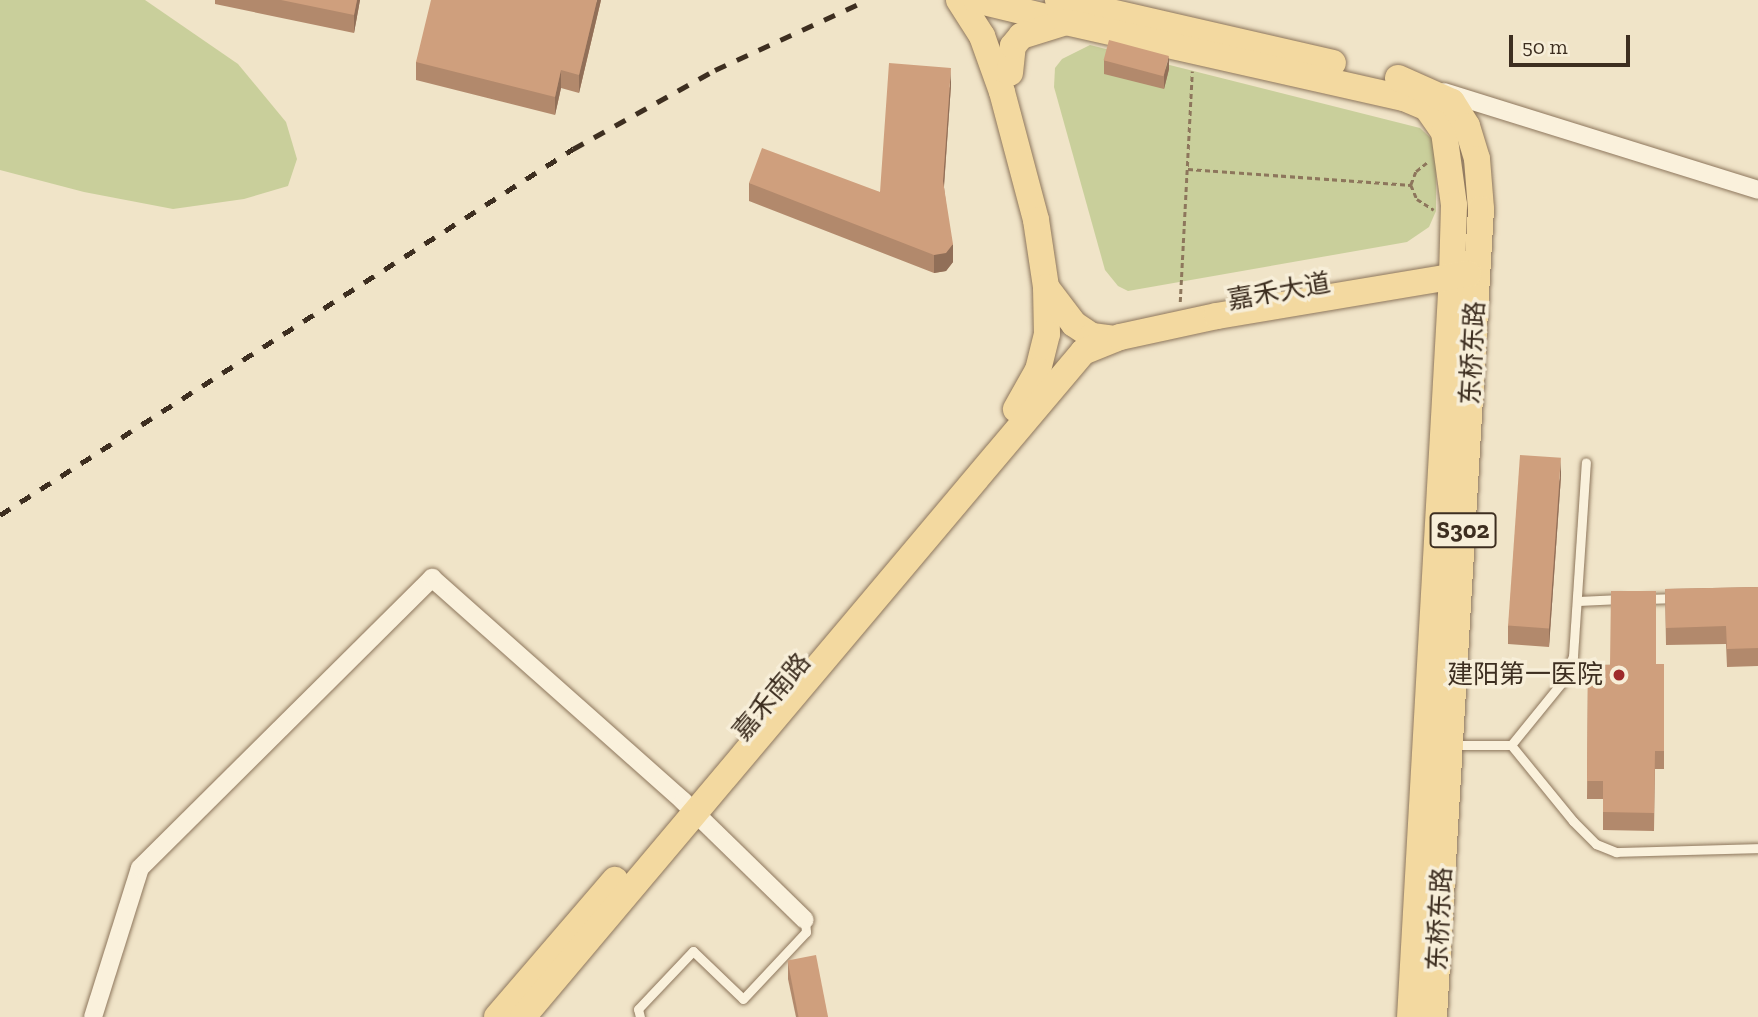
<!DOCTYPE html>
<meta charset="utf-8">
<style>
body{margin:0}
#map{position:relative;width:1758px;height:1017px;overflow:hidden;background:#f0e4c8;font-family:"Zilla Slab","Noto Sans SC",serif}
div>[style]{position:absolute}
.green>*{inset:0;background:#c9cf9b}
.path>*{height:2.5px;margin-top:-1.25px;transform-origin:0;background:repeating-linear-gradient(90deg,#8d765c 0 5px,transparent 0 8.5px)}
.roads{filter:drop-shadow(0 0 2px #8d765c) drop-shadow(0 0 2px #8d765c)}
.service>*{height:9px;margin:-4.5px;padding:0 4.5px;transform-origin:4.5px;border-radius:4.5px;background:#faf1dc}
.minor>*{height:18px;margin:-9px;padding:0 9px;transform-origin:9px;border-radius:9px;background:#faf1dc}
.primary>*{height:26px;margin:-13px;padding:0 13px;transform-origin:13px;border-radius:13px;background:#f3d9a0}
.rail>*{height:5px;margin-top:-2.5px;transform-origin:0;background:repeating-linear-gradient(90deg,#3d2e20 0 12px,transparent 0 24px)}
.wall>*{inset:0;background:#b2896c}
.shaded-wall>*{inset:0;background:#916f58}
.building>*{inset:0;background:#cf9f7d;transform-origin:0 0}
.dots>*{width:19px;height:19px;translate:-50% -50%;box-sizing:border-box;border:4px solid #f7eed8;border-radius:50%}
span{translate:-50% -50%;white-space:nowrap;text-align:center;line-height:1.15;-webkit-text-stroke:7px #f7eed8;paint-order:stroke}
.shield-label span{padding:2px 5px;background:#f7eed8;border:2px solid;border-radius:5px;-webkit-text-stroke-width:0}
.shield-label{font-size:24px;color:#3d2e20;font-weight:700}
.street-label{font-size:26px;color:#3d2e20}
.poi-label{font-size:26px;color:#3d2e20}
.right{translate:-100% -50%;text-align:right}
.scale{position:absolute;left:1509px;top:35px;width:121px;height:32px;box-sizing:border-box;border:4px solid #3d2e20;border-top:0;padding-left:9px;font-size:21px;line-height:24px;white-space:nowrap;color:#3d2e20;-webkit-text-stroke:5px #f7eed8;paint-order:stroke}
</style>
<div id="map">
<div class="green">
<i style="clip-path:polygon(0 0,145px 0,238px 64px,286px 122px,297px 159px,288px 186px,244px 199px,173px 209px,84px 192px,0 170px)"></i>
<i style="clip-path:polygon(1090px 45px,1420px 128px,1436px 143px,1436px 211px,1429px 227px,1407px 242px,1128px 291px,1118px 286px,1105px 270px,1054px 87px,1055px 68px,1062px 59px)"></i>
</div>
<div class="path">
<i style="left:1427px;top:163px;width:14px;rotate:141deg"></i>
<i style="left:1416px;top:172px;width:14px;rotate:111deg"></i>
<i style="left:1411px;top:185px;width:15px;rotate:67deg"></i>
<i style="left:1417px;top:199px;width:20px;rotate:33deg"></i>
<i style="left:1188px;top:169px;width:224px;rotate:4.1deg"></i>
<i style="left:1180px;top:302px;width:231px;rotate:-87deg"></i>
</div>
<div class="roads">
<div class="service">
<i style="left:1646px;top:599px;width:31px;rotate:-2deg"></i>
<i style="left:1578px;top:601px;width:43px;rotate:-2.7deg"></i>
<i style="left:1452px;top:745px;width:59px"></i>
<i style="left:1511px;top:745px;width:98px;rotate:50.8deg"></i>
<i style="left:1573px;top:821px;width:33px;rotate:45deg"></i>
<i style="left:1596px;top:844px;width:22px;rotate:22deg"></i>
<i style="left:1616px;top:852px;width:142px;rotate:-1.6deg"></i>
<i style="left:1511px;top:745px;width:82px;rotate:-50.9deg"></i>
<i style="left:1563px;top:681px;width:27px;rotate:-68deg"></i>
<i style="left:1573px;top:656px;width:194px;rotate:-86.2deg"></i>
<i style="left:640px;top:1017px;width:8px;rotate:-104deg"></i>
<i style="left:638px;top:1009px;width:80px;rotate:-46.5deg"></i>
<i style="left:693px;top:951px;width:69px;rotate:43.8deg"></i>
<i style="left:743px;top:999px;width:92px;rotate:-46.8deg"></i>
<i style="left:806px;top:932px;width:12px;rotate:-95deg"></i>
</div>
<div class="minor">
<i style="left:1444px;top:92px;width:329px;rotate:17.3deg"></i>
<i style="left:93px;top:1017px;width:156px;rotate:-72.5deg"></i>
<i style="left:140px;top:868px;width:412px;rotate:-44.8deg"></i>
<i style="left:432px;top:578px;width:336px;rotate:41.6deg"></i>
<i style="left:683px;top:801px;width:170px;rotate:44.3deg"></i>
</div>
<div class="primary">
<i style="left:959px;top:0;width:43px;rotate:57.4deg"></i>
<i style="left:982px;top:36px;width:59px;rotate:70.3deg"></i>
<i style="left:1002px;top:92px;width:132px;rotate:75.1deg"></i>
<i style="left:1036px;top:220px;width:68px;rotate:81.5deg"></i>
<i style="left:1046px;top:287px;width:47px;rotate:88.8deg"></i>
<i style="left:1047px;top:334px;width:37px;rotate:104deg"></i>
<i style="left:1038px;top:370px;width:45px;rotate:119.4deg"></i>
<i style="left:976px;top:0;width:84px;rotate:13.7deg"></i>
<i style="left:1058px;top:0;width:282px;rotate:12.9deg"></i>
<i style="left:1010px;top:73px;width:27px;rotate:-84deg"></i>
<i style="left:1013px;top:46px;width:13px;rotate:-51deg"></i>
<i style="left:1021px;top:36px;width:47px;rotate:-17.3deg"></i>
<i style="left:1066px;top:22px;width:346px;rotate:12.7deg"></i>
<i style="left:1404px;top:98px;width:25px;rotate:23deg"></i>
<i style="left:1427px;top:108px;width:29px;rotate:55deg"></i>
<i style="left:1444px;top:132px;width:74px;rotate:82.2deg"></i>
<i style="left:1454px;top:205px;width:71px;rotate:91.6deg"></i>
<i style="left:1452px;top:276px;width:742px;rotate:93.24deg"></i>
<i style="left:1398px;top:78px;width:59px;rotate:24deg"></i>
<i style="left:1452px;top:102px;width:28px;rotate:58deg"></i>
<i style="left:1467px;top:126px;width:34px;rotate:73deg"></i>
<i style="left:1477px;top:159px;width:50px;rotate:85.4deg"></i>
<i style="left:1481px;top:209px;width:809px;rotate:93.33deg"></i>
<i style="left:1046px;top:287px;width:46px;rotate:52.9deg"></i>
<i style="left:1074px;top:324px;width:22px;rotate:34deg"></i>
<i style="left:1092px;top:336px;width:23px;rotate:7deg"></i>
<i style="left:497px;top:1017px;width:181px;rotate:-49.3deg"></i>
<i style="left:523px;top:1017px;width:869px;rotate:-49.9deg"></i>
<i style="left:1083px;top:352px;width:40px;rotate:-22deg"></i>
<i style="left:1120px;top:337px;width:99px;rotate:-12.2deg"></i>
<i style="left:1217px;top:316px;width:255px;rotate:-9.5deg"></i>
</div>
</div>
<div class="rail">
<i style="left:0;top:515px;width:680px;rotate:-32.57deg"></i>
<i style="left:573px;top:149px;width:162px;rotate:-29.1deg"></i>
<i style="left:715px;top:70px;width:167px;rotate:-24.7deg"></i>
</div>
<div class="wall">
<i style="clip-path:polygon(215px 0,360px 0,354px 33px,215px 4px)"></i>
<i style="clip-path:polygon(601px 0,579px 93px,561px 88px,555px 115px,416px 80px,416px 62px)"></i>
<i style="clip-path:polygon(1104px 60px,1169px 69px,1164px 89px,1104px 74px)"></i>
<i style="clip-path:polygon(951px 85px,944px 187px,953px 262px,946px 271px,934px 273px,749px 201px,749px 183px,880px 192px)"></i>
<i style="clip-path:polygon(1561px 476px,1549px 647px,1508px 644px,1508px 626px)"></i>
<i style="clip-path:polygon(1758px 587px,1758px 666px,1727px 667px,1726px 644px,1666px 645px,1665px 589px)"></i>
<i style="clip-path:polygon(1664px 664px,1664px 769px,1655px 769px,1654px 831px,1603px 830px,1603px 799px,1587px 799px,1588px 665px)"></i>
<i style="clip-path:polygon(788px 961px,828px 1017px,796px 1017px,788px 979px)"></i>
</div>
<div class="shaded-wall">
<i style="clip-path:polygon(357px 0,360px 0,354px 33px,354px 15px)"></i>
<i style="clip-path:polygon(597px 0,601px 0,579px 93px,579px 75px)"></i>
<i style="clip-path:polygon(1169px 56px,1169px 69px,1164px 89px,1164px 75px)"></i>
<i style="clip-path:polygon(951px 68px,951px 85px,943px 199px,943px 181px)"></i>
<i style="clip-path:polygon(561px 70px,561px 88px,555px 115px,555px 97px)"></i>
<i style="clip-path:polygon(953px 244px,953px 262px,946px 271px,934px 273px,934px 255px)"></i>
<i style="clip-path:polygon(1561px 458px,1561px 476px,1549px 647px,1549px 629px)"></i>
</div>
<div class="building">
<i style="clip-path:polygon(281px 0,357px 0,354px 15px)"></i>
<i style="clip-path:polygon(431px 0,597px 0,579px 75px,561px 70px,555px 97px,416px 62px)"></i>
<i style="left:1109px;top:40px;width:62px;height:21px;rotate:15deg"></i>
<i style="clip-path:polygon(889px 63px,951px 68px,943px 181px,953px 244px,946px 253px,934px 255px,749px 183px,762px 148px,880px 192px)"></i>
<i style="left:1520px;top:455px;width:41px;height:171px;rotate:4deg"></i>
<i style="clip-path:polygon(1758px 587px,1758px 648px,1727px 649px,1726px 626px,1666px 628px,1665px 589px)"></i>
<i style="clip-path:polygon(1611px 591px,1656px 591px,1656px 664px,1664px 664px,1664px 751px,1655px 751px,1654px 813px,1603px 812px,1603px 781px,1587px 781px,1588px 665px,1610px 665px)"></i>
<i style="left:816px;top:955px;width:63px;height:29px;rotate:79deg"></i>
</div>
<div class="dots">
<i style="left:1619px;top:675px;background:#9e2a2b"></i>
</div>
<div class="shield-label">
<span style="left:1463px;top:530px">S302</span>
</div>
<div class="street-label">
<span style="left:1279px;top:292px;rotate:-10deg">嘉禾大道</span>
<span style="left:1473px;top:353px;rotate:-87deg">东桥东路</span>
<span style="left:772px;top:697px;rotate:-50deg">嘉禾南路</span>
<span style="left:1440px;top:919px;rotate:-87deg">东桥东路</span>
</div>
<div class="poi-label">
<span class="right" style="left:1603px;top:675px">建阳第一医院</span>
</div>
<div class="scale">50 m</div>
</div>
